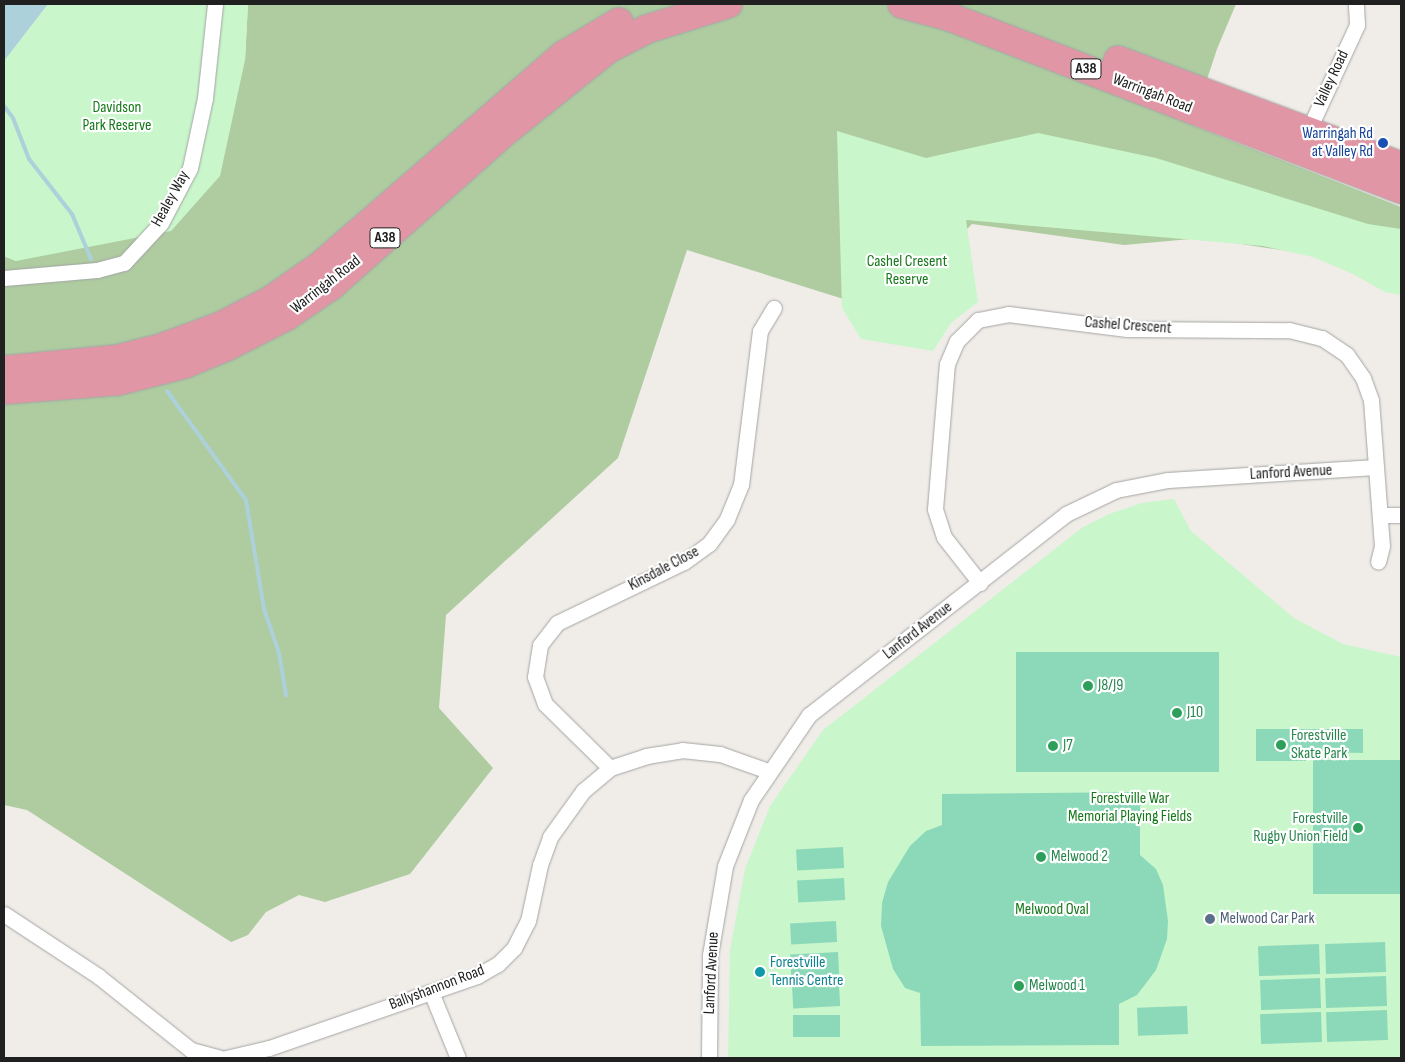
<!DOCTYPE html>
<style>
body{margin:0}
#map{position:relative;width:1405px;height:1062px;overflow:hidden;background:#f0ede8;font-family:"Sofia Sans Condensed",sans-serif}
div>[style]{position:absolute}
.forest>*{inset:0;background:#aecca0}
.park>*{inset:0;background:#c9f6cb}
.pitch>*{inset:0;background:#8cd9b9;transform-origin:0 0}
.water>*{inset:0;background:#acd1da}
.stream>*{height:4px;margin:-2px;padding:0 2px;transform-origin:2px;border-radius:2px;background:#acd1da}
.roads{filter:drop-shadow(0 0 1px #a4a4a4) drop-shadow(0 0 1px #a4a4a4)}
.street>*{height:15px;margin:-7.5px;padding:0 7.5px;transform-origin:7.5px;border-radius:7.5px;background:#fff}
.highway>*{height:28px;margin:-14px;padding:0 14px;transform-origin:14px;border-radius:14px;background:#e196a6}
.dots>*{width:14px;height:14px;translate:-50% -50%;box-sizing:border-box;border:2px solid #fff;border-radius:50%}
span{translate:-50% -50%;white-space:nowrap;text-align:center;line-height:1.15;-webkit-text-stroke:4.5px #fff;paint-order:stroke}
.shield-label span{padding:1px 4px;background:#fff;border:1px solid;border-radius:4px;-webkit-text-stroke-width:0}
.shield-label{font-size:15px;color:#202020;font-weight:700}
.street-label{font-size:16px;color:#202020}
.park-label{font-size:16px;color:#147919}
.transit-label{font-size:16px;color:#164399}
.right{translate:-100% -50%;text-align:right}
.leisure-label{font-size:16px;color:#27864d}
.left{translate:0 -50%;text-align:left}
.service-label{font-size:16px;color:#4e5e75}
.culture-label{font-size:16px;color:#0d838f}
.frame{position:absolute;inset:0;border:5px solid #202020;pointer-events:none}
</style>
<div id="map">
<div class="forest">
<i style="clip-path:polygon(248px 4px,1236px 4px,1217px 49px,1192px 125px,1401px 207px,1401px 291px,1320px 256px,1202px 238px,1124px 245px,972px 224px,885px 312px,687px 250px,618px 458px,446px 615px,439px 708px,493px 768px,410px 874px,325px 902px,299px 895px,266px 912px,248px 935px,231px 942px,27px 810px,4px 805px,4px 256px,16px 261px,245px 60px)"></i>
</div>
<div class="park">
<i style="clip-path:polygon(48px 4px,248px 4px,245px 60px,220px 176px,171px 231px,16px 261px,4px 256px,4px 61px)"></i>
<i style="clip-path:polygon(837px 131px,926px 158px,1038px 133px,1156px 158px,1368px 224px,1401px 229px,1401px 295px,1385px 292px,1353px 274px,1313px 257px,1263px 246px,966px 220px,978px 302px,951px 323px,933px 351px,861px 339px,842px 308px)"></i>
<i style="clip-path:polygon(1174px 499px,1191px 531px,1294px 618px,1343px 644px,1401px 657px,1401px 1057px,728px 1058px,730px 950px,745px 869px,770px 806px,823px 730px,1083px 527px,1109px 514px,1142px 503px)"></i>
</div>
<div class="pitch">
<i style="left:1016px;top:652px;width:203px;height:120px"></i>
<i style="clip-path:polygon(1256px 729px,1363px 729px,1363px 753px,1306px 752px,1306px 761px,1256px 761px)"></i>
<i style="left:1401px;top:760px;width:134px;height:88px;rotate:90deg"></i>
<i style="clip-path:polygon(1140px 792px,1140px 855px,1156px 869px,1163px 885px,1168px 921px,1167px 939px,1156px 970px,1137px 995px,1119px 1004px,1119px 1045px,921px 1046px,920px 993px,905px 988px,893px 969px,881px 926px,882px 903px,888px 882px,910px 846px,926px 831px,942px 825px,942px 794px)"></i>
<i style="left:843px;top:847px;width:21px;height:47px;rotate:87deg"></i>
<i style="left:844px;top:878px;width:22px;height:47px;rotate:87deg"></i>
<i style="left:836px;top:921px;width:21px;height:46px;rotate:87deg"></i>
<i style="left:1385px;top:942px;width:30px;height:60px;rotate:88deg"></i>
<i style="left:1319px;top:944px;width:30px;height:61px;rotate:88deg"></i>
<i style="left:838px;top:952px;width:22px;height:48px;rotate:87deg"></i>
<i style="left:1386px;top:976px;width:30px;height:61px;rotate:88deg"></i>
<i style="left:1320px;top:978px;width:30px;height:60px;rotate:88deg"></i>
<i style="left:839px;top:984px;width:22px;height:47px;rotate:87deg"></i>
<i style="left:1187px;top:1006px;width:28px;height:50px;rotate:88deg"></i>
<i style="left:1387px;top:1010px;width:30px;height:61px;rotate:88deg"></i>
<i style="left:1321px;top:1012px;width:30px;height:61px;rotate:88deg"></i>
<i style="left:840px;top:1015px;width:22px;height:47px;rotate:90deg"></i>
</div>
<div class="water">
<i style="clip-path:polygon(4px 4px,48px 4px,4px 61px)"></i>
</div>
<div class="stream">
<i style="left:4px;top:106px;width:15px;rotate:53deg"></i>
<i style="left:13px;top:118px;width:44px;rotate:68.7deg"></i>
<i style="left:29px;top:159px;width:70px;rotate:52deg"></i>
<i style="left:72px;top:214px;width:49px;rotate:67.1deg"></i>
<i style="left:167px;top:391px;width:135px;rotate:54.1deg"></i>
<i style="left:246px;top:500px;width:110px;rotate:80.6deg"></i>
<i style="left:264px;top:609px;width:46px;rotate:71.2deg"></i>
<i style="left:279px;top:653px;width:43px;rotate:80.5deg"></i>
</div>
<div class="roads">
<div class="street">
<i style="left:1308px;top:131px;width:117px;rotate:-65.2deg"></i>
<i style="left:1357px;top:25px;width:21px;rotate:-93deg"></i>
<i style="left:4px;top:278px;width:93px;rotate:-4.9deg"></i>
<i style="left:97px;top:270px;width:28px;rotate:-15deg"></i>
<i style="left:124px;top:263px;width:54px;rotate:-47.2deg"></i>
<i style="left:161px;top:223px;width:62px;rotate:-62.2deg"></i>
<i style="left:190px;top:168px;width:72px;rotate:-77.9deg"></i>
<i style="left:205px;top:98px;width:95px;rotate:-83.9deg"></i>
<i style="left:1380px;top:515px;width:21px"></i>
<i style="left:980px;top:583px;width:58px;rotate:-128deg"></i>
<i style="left:944px;top:537px;width:29px;rotate:-108deg"></i>
<i style="left:935px;top:509px;width:145px;rotate:-85.3deg"></i>
<i style="left:947px;top:364px;width:25px;rotate:-67deg"></i>
<i style="left:957px;top:341px;width:30px;rotate:-45deg"></i>
<i style="left:978px;top:320px;width:31px;rotate:-11deg"></i>
<i style="left:1008px;top:314px;width:120px;rotate:7.2deg"></i>
<i style="left:1127px;top:329px;width:162px;rotate:0.4deg"></i>
<i style="left:1289px;top:330px;width:34px;rotate:14deg"></i>
<i style="left:1322px;top:338px;width:30px;rotate:34deg"></i>
<i style="left:1347px;top:355px;width:28px;rotate:55deg"></i>
<i style="left:1363px;top:378px;width:23px;rotate:70deg"></i>
<i style="left:1371px;top:400px;width:146px;rotate:85.7deg"></i>
<i style="left:1382px;top:546px;width:16px;rotate:104deg"></i>
<i style="left:610px;top:768px;width:91px;rotate:-135.4deg"></i>
<i style="left:545px;top:704px;width:29px;rotate:-110deg"></i>
<i style="left:535px;top:677px;width:32px;rotate:-81deg"></i>
<i style="left:540px;top:645px;width:28px;rotate:-52deg"></i>
<i style="left:557px;top:623px;width:141px;rotate:-25.7deg"></i>
<i style="left:684px;top:562px;width:31px;rotate:-36deg"></i>
<i style="left:709px;top:544px;width:31px;rotate:-54deg"></i>
<i style="left:727px;top:519px;width:37px;rotate:-68deg"></i>
<i style="left:741px;top:485px;width:155px;rotate:-83deg"></i>
<i style="left:760px;top:331px;width:27px;rotate:-59deg"></i>
<i style="left:4px;top:914px;width:113px;rotate:33.4deg"></i>
<i style="left:98px;top:976px;width:119px;rotate:38.5deg"></i>
<i style="left:191px;top:1050px;width:30px;rotate:15deg"></i>
<i style="left:431px;top:992px;width:71px;rotate:67.8deg"></i>
<i style="left:226px;top:1058px;width:44px;rotate:-13.1deg"></i>
<i style="left:269px;top:1048px;width:171px;rotate:-19.1deg"></i>
<i style="left:431px;top:992px;width:49px;rotate:-19.2deg"></i>
<i style="left:477px;top:976px;width:24px;rotate:-30deg"></i>
<i style="left:498px;top:964px;width:23px;rotate:-45deg"></i>
<i style="left:514px;top:948px;width:30px;rotate:-63deg"></i>
<i style="left:528px;top:921px;width:57px;rotate:-77.9deg"></i>
<i style="left:540px;top:865px;width:30px;rotate:-70deg"></i>
<i style="left:550px;top:837px;width:57px;rotate:-54.3deg"></i>
<i style="left:583px;top:791px;width:35px;rotate:-40deg"></i>
<i style="left:610px;top:768px;width:38px;rotate:-18deg"></i>
<i style="left:646px;top:756px;width:36px;rotate:-9deg"></i>
<i style="left:682px;top:750px;width:38px;rotate:6deg"></i>
<i style="left:720px;top:754px;width:51px;rotate:19.5deg"></i>
<i style="left:709px;top:1058px;width:103px;rotate:-89.4deg"></i>
<i style="left:710px;top:955px;width:90px;rotate:-80.4deg"></i>
<i style="left:725px;top:866px;width:71px;rotate:-68.5deg"></i>
<i style="left:751px;top:800px;width:103px;rotate:-55.7deg"></i>
<i style="left:809px;top:715px;width:326px;rotate:-38deg"></i>
<i style="left:1066px;top:514px;width:55px;rotate:-25.6deg"></i>
<i style="left:1116px;top:490px;width:53px;rotate:-10.9deg"></i>
<i style="left:1168px;top:480px;width:208px;rotate:-3.6deg"></i>
</div>
<div class="highway">
<i style="left:902px;top:4px;width:47px;rotate:14.9deg"></i>
<i style="left:947px;top:16px;width:486px;rotate:20.9deg"></i>
<i style="left:1118px;top:60px;width:302px;rotate:20.5deg"></i>
<i style="left:4px;top:370px;width:114px;rotate:-5.6deg"></i>
<i style="left:117px;top:359px;width:45px;rotate:-14deg"></i>
<i style="left:161px;top:348px;width:64px;rotate:-20.1deg"></i>
<i style="left:221px;top:326px;width:56px;rotate:-27.5deg"></i>
<i style="left:271px;top:300px;width:60px;rotate:-34.8deg"></i>
<i style="left:320px;top:266px;width:323px;rotate:-40.9deg"></i>
<i style="left:564px;top:55px;width:64px;rotate:-31deg"></i>
<i style="left:4px;top:390px;width:115px;rotate:-4.5deg"></i>
<i style="left:119px;top:381px;width:68px;rotate:-14.4deg"></i>
<i style="left:185px;top:364px;width:44px;rotate:-22.5deg"></i>
<i style="left:226px;top:347px;width:68px;rotate:-26.9deg"></i>
<i style="left:287px;top:316px;width:53px;rotate:-34.3deg"></i>
<i style="left:331px;top:286px;width:229px;rotate:-41.6deg"></i>
<i style="left:502px;top:134px;width:136px;rotate:-38.7deg"></i>
<i style="left:608px;top:49px;width:44px;rotate:-27.1deg"></i>
<i style="left:647px;top:29px;width:85px;rotate:-17.2deg"></i>
</div>
</div>
<div class="dots">
<i style="left:1383px;top:143px;background:#1a4fb4"></i>
<i style="left:1088px;top:686px;background:#2e9e5b"></i>
<i style="left:1177px;top:713px;background:#2e9e5b"></i>
<i style="left:1281px;top:745px;background:#2e9e5b"></i>
<i style="left:1053px;top:746px;background:#2e9e5b"></i>
<i style="left:1358px;top:828px;background:#2e9e5b"></i>
<i style="left:1041px;top:857px;background:#2e9e5b"></i>
<i style="left:1210px;top:919px;background:#5c6f8a"></i>
<i style="left:760px;top:972px;background:#0f9aa8"></i>
<i style="left:1019px;top:986px;background:#2e9e5b"></i>
</div>
<div class="shield-label">
<span style="left:1086px;top:69px">A38</span>
<span style="left:385px;top:238px">A38</span>
</div>
<div class="street-label">
<span style="left:1332px;top:79px;rotate:-65deg">Valley Road</span>
<span style="left:1152px;top:94px;rotate:21deg">Warringah Road</span>
<span style="left:171px;top:199px;rotate:-61deg">Healey Way</span>
<span style="left:326px;top:285px;rotate:-38deg">Warringah Road</span>
<span style="left:1128px;top:326px;rotate:4deg">Cashel Crescent</span>
<span style="left:1291px;top:473px;rotate:-3deg">Lanford Avenue</span>
<span style="left:664px;top:569px;rotate:-28deg">Kinsdale Close</span>
<span style="left:918px;top:631px;rotate:-38deg">Lanford Avenue</span>
<span style="left:712px;top:973px;rotate:-87deg">Lanford Avenue</span>
<span style="left:437px;top:988px;rotate:-21deg">Ballyshannon Road</span>
</div>
<div class="park-label">
<span style="left:117px;top:117px">Davidson<br>Park Reserve</span>
<span style="left:907px;top:271px">Cashel Cresent<br>Reserve</span>
<span style="left:1130px;top:808px">Forestville War<br>Memorial Playing Fields</span>
<span style="left:1052px;top:910px">Melwood Oval</span>
</div>
<div class="transit-label">
<span class="right" style="left:1373px;top:143px">Warringah Rd<br>at Valley Rd</span>
</div>
<div class="leisure-label">
<span class="left" style="left:1098px;top:686px">J8/J9</span>
<span class="left" style="left:1187px;top:713px">J10</span>
<span class="left" style="left:1291px;top:745px">Forestville<br>Skate Park</span>
<span class="left" style="left:1063px;top:746px">J7</span>
<span class="right" style="left:1348px;top:828px">Forestville<br>Rugby Union Field</span>
<span class="left" style="left:1051px;top:857px">Melwood 2</span>
<span class="left" style="left:1029px;top:986px">Melwood 1</span>
</div>
<div class="service-label">
<span class="left" style="left:1220px;top:919px">Melwood Car Park</span>
</div>
<div class="culture-label">
<span class="left" style="left:770px;top:972px">Forestville<br>Tennis Centre</span>
</div>
<div class="frame"></div>
</div>
